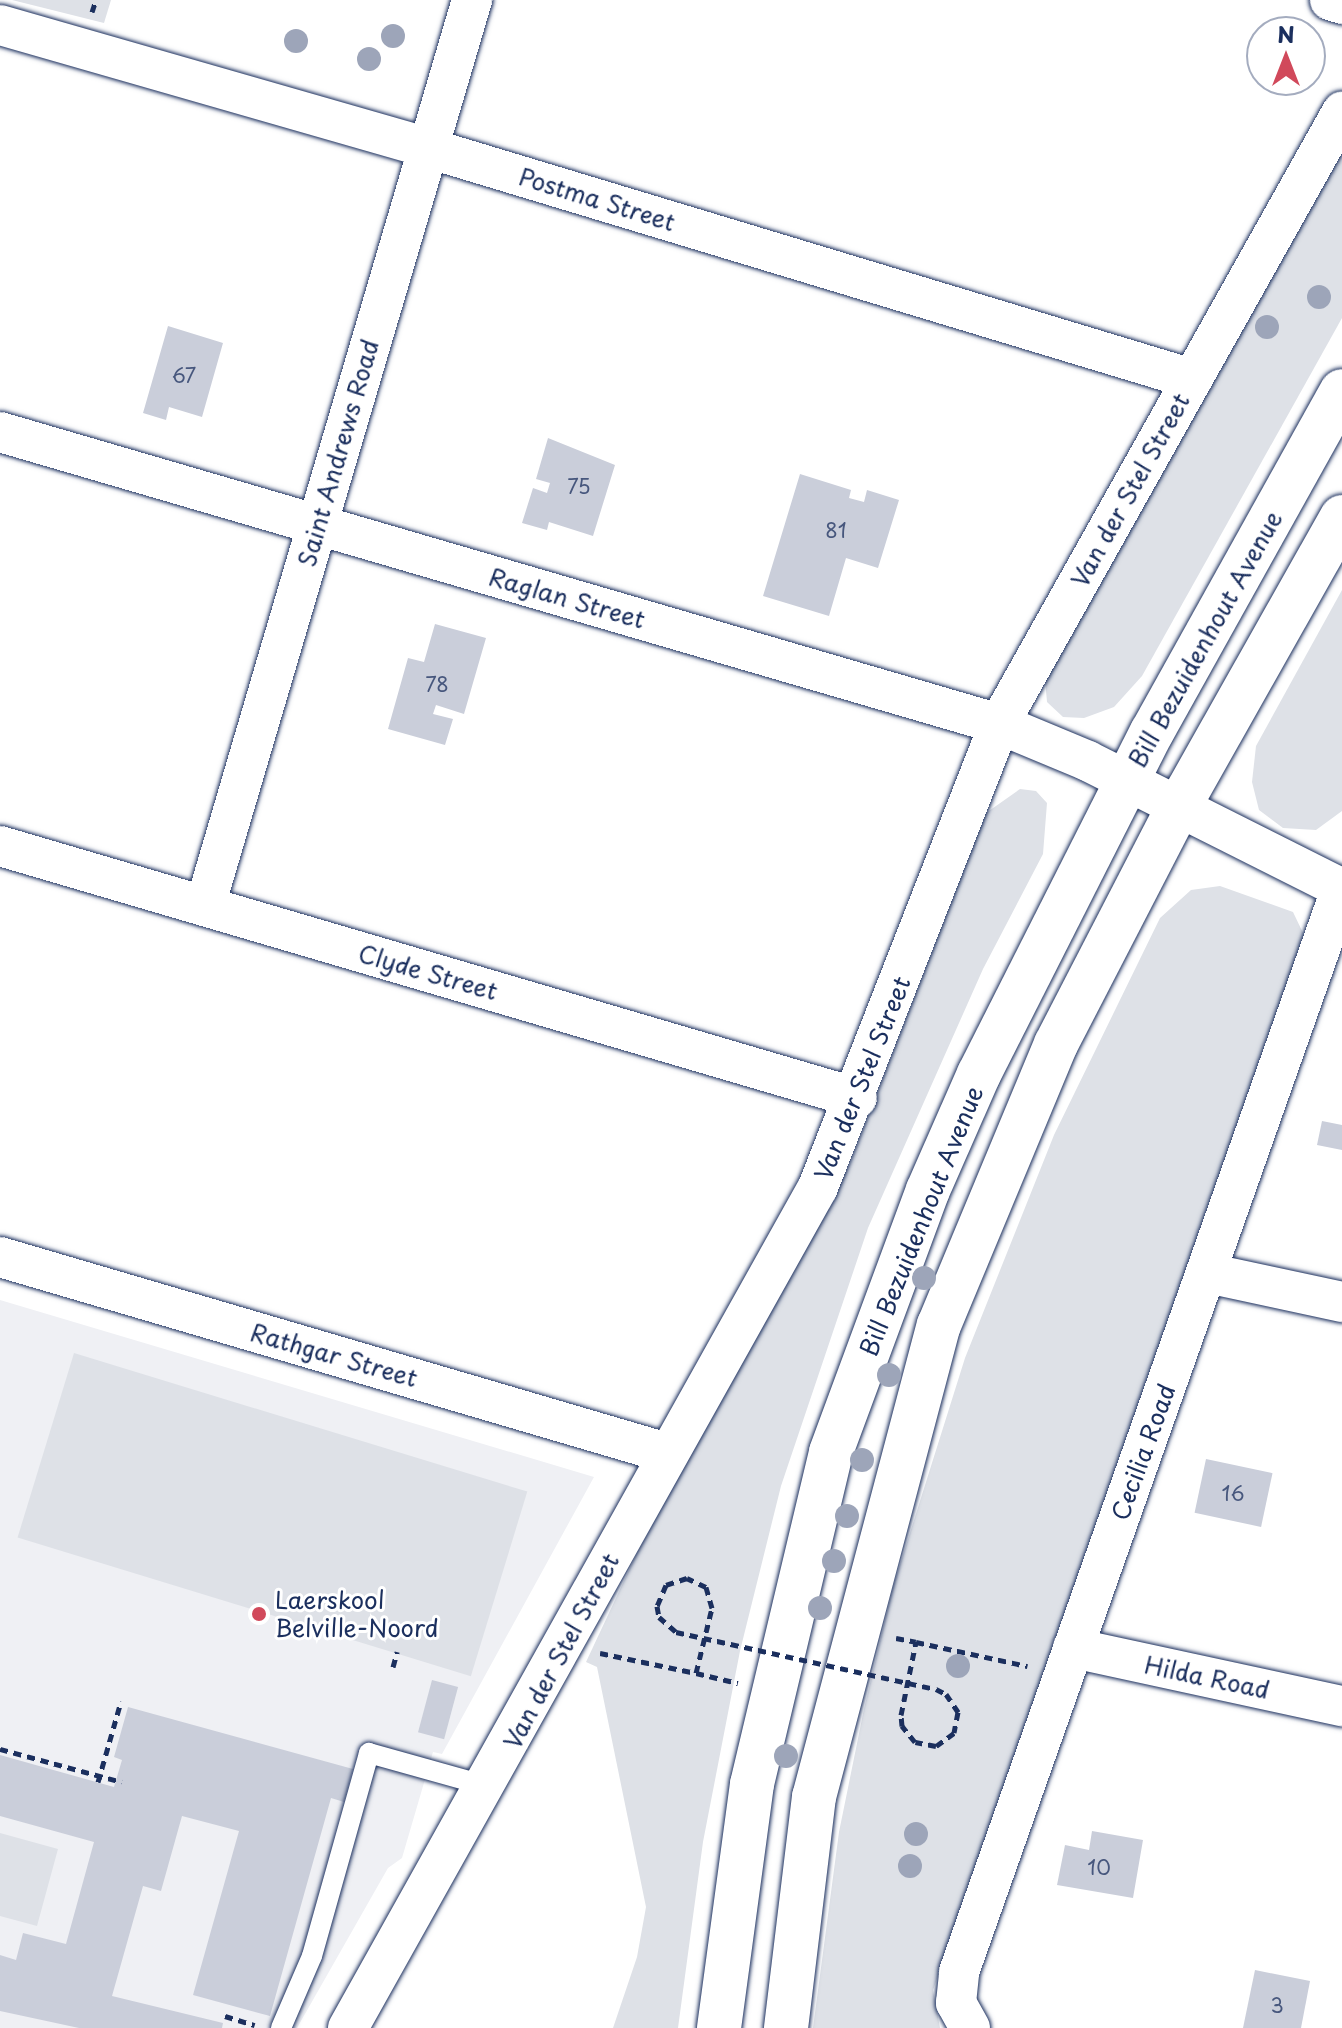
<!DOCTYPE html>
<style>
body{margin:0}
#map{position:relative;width:1342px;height:2028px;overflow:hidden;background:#fff;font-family:"Playpen Sans",sans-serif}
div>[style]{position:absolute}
.built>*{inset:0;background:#eff0f4}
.green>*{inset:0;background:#dee1e7;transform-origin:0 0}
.building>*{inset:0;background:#caceda;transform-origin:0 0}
.path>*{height:5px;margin-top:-2.5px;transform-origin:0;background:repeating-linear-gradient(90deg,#1b2f5e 0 8px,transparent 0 14px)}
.roads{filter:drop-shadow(0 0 2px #1b2f5e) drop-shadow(0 0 2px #1b2f5e)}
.lane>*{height:20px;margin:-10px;padding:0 10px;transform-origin:10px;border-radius:10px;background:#fff}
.street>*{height:40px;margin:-20px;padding:0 20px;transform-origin:20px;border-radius:20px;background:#fff}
.secondary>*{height:44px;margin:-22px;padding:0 22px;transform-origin:22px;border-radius:22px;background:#fff}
.path-bridge>*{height:5px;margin-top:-2.5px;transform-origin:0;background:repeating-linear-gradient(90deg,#1b2f5e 0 8px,transparent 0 14px)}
.trees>*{width:24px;height:24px;margin:-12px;border-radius:50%;background:#9da5b9}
.dots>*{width:22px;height:22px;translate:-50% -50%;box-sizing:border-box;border:4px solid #fff;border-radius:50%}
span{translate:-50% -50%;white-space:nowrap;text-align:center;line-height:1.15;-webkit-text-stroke:6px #fff;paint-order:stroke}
.number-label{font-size:20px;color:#47577d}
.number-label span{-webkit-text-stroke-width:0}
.street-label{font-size:24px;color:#1b2f5e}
.poi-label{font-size:24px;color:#1b2f5e}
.left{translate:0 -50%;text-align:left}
.north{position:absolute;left:1246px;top:16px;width:80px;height:80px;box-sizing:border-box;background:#fff;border:2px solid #a4acbf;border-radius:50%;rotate:0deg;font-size:22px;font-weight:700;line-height:32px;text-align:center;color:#1b2f5e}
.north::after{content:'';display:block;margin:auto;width:28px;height:36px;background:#d1495b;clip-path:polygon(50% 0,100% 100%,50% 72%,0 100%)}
</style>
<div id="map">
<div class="built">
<i style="clip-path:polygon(0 1300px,594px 1477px,442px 1754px,433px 1752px,402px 1858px,388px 1868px,297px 2028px,0 2028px)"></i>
</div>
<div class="green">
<i style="clip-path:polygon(12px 0,111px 0,104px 23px)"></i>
<i style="clip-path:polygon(1342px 148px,1342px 318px,1142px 676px,1114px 707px,1084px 718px,1063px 717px,1047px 702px,1045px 679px)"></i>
<i style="clip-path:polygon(1342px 590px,1342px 811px,1316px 830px,1283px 828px,1259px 810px,1252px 782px,1256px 746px)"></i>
<i style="clip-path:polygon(1020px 789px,1036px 791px,1047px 803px,1043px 854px,983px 969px,868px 1228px,781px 1486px,740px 1651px,703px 1842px,678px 2028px,613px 2028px,637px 1957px,646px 1907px,597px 1667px,586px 1662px,638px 1551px,850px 1164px,986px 813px)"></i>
<i style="clip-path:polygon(1220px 886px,1293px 912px,1304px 935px,933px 1990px,940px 2028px,813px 2028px,839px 1832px,864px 1709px,893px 1587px,965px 1358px,1054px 1135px,1160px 918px,1191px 890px)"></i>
<i style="left:74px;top:1353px;width:474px;height:193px;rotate:17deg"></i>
<i style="clip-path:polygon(0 1833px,58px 1849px,37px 1926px,0 1916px)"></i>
</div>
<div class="building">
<i style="clip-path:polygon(168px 326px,223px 343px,202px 417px,169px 407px,166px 420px,143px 413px)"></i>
<i style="clip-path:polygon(548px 438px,615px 465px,593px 536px,549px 522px,547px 530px,522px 523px,533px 488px,547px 493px,550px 483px,536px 479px)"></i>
<i style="clip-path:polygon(800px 474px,851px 490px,849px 498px,864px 502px,867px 490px,899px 500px,878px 568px,846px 558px,829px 616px,763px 596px)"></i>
<i style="clip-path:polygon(435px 624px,486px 638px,464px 714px,436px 705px,433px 714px,453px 719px,445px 745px,388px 729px,408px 658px,424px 662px)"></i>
<i style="clip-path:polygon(1322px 1121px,1342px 1125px,1342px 1150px,1317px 1145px)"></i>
<i style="left:1206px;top:1459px;width:68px;height:55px;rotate:12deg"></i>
<i style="left:432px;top:1680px;width:27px;height:54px;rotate:15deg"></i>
<i style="clip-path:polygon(128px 1707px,353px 1769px,344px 1802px,331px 1798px,270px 2016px,193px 1995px,239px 1831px,182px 1816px,161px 1891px,143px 1886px,112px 1996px,223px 2023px,222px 2028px,79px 2028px,0 2011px,0 1955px,16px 1960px,23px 1933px,66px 1944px,94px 1842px,0 1816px,0 1755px,114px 1787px,122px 1760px,114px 1757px)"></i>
<i style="clip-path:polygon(1092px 1831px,1143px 1840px,1133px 1898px,1057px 1885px,1065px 1845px,1089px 1850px)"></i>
<i style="clip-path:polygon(1255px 1970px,1310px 1981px,1301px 2028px,1243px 2028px)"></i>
</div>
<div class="path">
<i style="left:92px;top:12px;width:13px;rotate:-72deg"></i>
<i style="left:896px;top:1638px;width:20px;rotate:11deg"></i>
<i style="left:600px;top:1653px;width:98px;rotate:11.8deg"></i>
<i style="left:696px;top:1673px;width:67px;rotate:-76.2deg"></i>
<i style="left:393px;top:1667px;width:16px;rotate:-75deg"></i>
<i style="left:696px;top:1673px;width:43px;rotate:13.4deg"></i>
<i style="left:901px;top:1715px;width:75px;rotate:-78.4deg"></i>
<i style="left:916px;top:1642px;width:114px;rotate:12.2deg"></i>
<i style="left:0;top:1749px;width:126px;rotate:15.1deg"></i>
<i style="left:98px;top:1782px;width:84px;rotate:-74.1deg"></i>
<i style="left:225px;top:2016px;width:31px;rotate:17deg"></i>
</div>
<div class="roads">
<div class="lane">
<i style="left:281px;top:2028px;width:78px;rotate:-66.7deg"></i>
<i style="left:312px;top:1956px;width:211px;rotate:-74.3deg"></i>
<i style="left:369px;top:1753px;width:123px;rotate:15.6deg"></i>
</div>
<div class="street">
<i style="left:1330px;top:0;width:13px;rotate:18deg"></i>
<i style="left:0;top:25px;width:445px;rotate:16deg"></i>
<i style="left:428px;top:148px;width:798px;rotate:16.82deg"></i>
<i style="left:0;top:432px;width:1041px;rotate:16.29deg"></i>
<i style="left:999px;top:724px;width:96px;rotate:22.6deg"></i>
<i style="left:1088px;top:761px;width:284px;rotate:26.7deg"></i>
<i style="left:0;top:846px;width:893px;rotate:16.39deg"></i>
<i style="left:205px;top:906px;width:945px;rotate:-73.58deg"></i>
<i style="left:0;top:1257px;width:695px;rotate:16.38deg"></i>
<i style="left:1207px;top:1273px;width:138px;rotate:12.1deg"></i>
<i style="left:1073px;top:1648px;width:275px;rotate:12.2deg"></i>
<i style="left:348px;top:2028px;width:963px;rotate:-60.8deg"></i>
<i style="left:818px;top:1187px;width:497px;rotate:-68.6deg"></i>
<i style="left:999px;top:724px;width:702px;rotate:-60.73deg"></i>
<i style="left:970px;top:2028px;width:29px;rotate:-119deg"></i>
<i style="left:956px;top:2003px;width:31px;rotate:-84deg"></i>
<i style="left:959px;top:1972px;width:1151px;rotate:-70.56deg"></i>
</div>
<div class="secondary">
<i style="left:719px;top:2028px;width:246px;rotate:-82.3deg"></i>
<i style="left:752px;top:1784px;width:341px;rotate:-76.6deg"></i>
<i style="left:831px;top:1452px;width:279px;rotate:-69.7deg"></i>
<i style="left:928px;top:1190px;width:127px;rotate:-66.3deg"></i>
<i style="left:979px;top:1074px;width:383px;rotate:-63.2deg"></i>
<i style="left:1152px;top:732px;width:390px;rotate:-60.9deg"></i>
<i style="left:786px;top:2028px;width:233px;rotate:-83.1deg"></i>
<i style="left:814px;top:1797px;width:488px;rotate:-75.2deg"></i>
<i style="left:939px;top:1325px;width:304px;rotate:-67.4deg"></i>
<i style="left:1056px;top:1044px;width:266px;rotate:-62.7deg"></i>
<i style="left:1178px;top:808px;width:334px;rotate:-60.6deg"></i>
</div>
</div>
<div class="path-bridge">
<i style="left:712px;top:1608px;width:22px;rotate:-106deg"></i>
<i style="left:706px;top:1587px;width:21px;rotate:-155deg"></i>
<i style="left:687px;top:1578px;width:22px;rotate:162deg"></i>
<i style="left:666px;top:1585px;width:23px;rotate:113deg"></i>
<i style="left:657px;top:1606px;width:11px;rotate:80deg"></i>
<i style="left:659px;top:1617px;width:23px;rotate:41deg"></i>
<i style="left:676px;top:1632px;width:266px;rotate:12.4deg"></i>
<i style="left:936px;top:1689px;width:11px;rotate:27deg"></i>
<i style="left:946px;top:1694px;width:22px;rotate:56deg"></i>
<i style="left:958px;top:1712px;width:21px;rotate:101deg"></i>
<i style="left:954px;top:1733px;width:22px;rotate:144deg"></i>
<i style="left:936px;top:1746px;width:21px;rotate:-169deg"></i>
<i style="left:915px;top:1742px;width:21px;rotate:-129deg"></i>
<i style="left:902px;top:1726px;width:11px;rotate:-95deg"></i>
</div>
<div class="trees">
<i style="left:393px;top:36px"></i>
<i style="left:296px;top:41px"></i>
<i style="left:369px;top:59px"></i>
<i style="left:1319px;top:297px"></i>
<i style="left:1267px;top:327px"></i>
<i style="left:924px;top:1278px"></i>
<i style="left:889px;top:1375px"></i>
<i style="left:862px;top:1460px"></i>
<i style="left:847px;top:1516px"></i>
<i style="left:834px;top:1561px"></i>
<i style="left:820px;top:1608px"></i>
<i style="left:958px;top:1666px"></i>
<i style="left:786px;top:1756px"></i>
<i style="left:916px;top:1834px"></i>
<i style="left:910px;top:1866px"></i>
</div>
<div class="dots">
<i style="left:259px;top:1614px;background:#d1495b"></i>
</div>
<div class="number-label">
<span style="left:184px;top:375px">67</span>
<span style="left:579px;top:486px">75</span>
<span style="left:836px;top:530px">81</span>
<span style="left:437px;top:684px">78</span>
<span style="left:1233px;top:1493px">16</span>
<span style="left:1099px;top:1867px">10</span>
<span style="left:1277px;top:2005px">3</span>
</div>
<div class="street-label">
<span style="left:597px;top:199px;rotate:17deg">Postma Street</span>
<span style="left:338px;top:453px;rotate:-74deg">Saint Andrews Road</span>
<span style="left:1130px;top:490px;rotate:-61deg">Van der Stel Street</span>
<span style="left:567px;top:598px;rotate:16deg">Raglan Street</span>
<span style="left:1205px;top:639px;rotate:-61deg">Bill Bezuidenhout Avenue</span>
<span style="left:428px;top:972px;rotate:16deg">Clyde Street</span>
<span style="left:862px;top:1078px;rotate:-68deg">Van der Stel Street</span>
<span style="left:921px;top:1221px;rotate:-68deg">Bill Bezuidenhout Avenue</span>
<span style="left:334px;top:1355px;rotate:16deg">Rathgar Street</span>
<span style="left:1143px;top:1452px;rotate:-70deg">Cecilia Road</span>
<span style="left:561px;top:1651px;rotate:-62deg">Van der Stel Street</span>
<span style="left:1207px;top:1677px;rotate:12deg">Hilda Road</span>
</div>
<div class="poi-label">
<span class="left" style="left:275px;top:1614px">Laerskool<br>Belville-Noord</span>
</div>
<div class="north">N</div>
</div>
